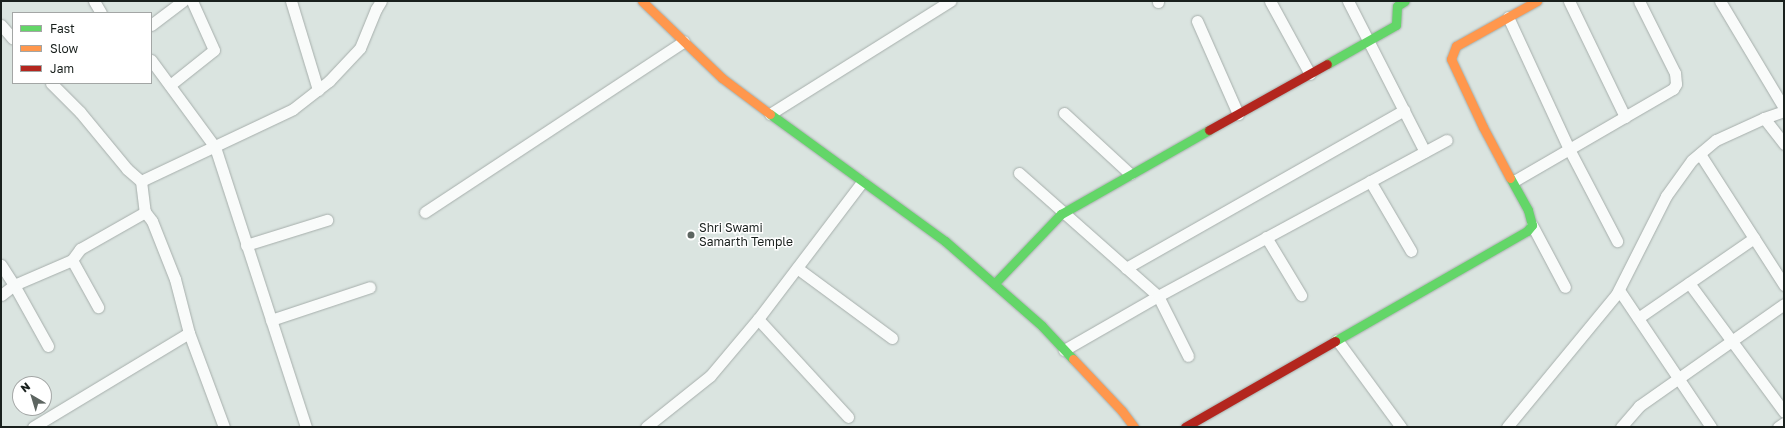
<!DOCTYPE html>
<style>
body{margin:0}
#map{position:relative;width:1785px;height:428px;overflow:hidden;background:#dae4e0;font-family:"Golos Text",sans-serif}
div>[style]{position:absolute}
.roads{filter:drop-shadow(0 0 1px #a6aeab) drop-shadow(0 0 1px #a6aeab)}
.street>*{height:11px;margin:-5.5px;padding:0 5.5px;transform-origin:5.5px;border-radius:5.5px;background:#f9fbfa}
.fast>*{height:9px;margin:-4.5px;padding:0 4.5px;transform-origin:4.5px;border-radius:4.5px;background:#63d668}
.slow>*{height:9px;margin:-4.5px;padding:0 4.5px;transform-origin:4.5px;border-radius:4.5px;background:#ff974d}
.jam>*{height:9px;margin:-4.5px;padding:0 4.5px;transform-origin:4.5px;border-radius:4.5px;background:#b3261e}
.dots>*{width:11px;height:11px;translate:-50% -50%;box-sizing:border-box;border:2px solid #fff;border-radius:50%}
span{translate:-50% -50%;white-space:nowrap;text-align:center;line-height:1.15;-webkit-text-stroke:3px #fff;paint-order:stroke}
.poi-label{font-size:12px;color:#19201d}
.left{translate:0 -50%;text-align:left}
.frame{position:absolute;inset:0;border:2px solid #19201d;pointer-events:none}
.legend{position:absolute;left:12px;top:12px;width:140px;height:72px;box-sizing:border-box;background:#fff;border:1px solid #a3a6a5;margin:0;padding:5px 7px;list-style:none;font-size:12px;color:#19201d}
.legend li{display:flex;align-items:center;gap:8px;height:20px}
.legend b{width:20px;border:1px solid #a3a6a5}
.north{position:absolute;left:12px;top:376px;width:40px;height:40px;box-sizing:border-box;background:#fff;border:1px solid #a3a6a5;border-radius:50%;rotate:322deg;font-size:11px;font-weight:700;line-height:16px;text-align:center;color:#19201d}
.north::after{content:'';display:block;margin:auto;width:14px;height:18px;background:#5d6561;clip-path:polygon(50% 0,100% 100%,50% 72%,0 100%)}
</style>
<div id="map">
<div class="roads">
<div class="street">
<i style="left:94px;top:1px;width:14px;rotate:60deg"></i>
<i style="left:291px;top:1px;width:93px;rotate:73.1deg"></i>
<i style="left:1158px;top:1px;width:1px;rotate:90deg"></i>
<i style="left:1270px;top:1px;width:83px;rotate:61.3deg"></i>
<i style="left:1348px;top:1px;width:169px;rotate:63deg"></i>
<i style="left:1569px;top:1px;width:129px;rotate:64.2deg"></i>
<i style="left:1720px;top:1px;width:125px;rotate:59.1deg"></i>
<i style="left:1508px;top:17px;width:145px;rotate:65.2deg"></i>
<i style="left:1569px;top:149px;width:104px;rotate:62.4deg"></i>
<i style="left:1197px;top:21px;width:102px;rotate:66.2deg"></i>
<i style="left:1px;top:25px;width:18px;rotate:49deg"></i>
<i style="left:151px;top:25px;width:40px;rotate:-37deg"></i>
<i style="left:151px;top:60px;width:108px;rotate:53.7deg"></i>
<i style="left:215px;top:147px;width:294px;rotate:72deg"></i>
<i style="left:51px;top:83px;width:41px;rotate:45deg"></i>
<i style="left:80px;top:112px;width:74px;rotate:50.5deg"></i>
<i style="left:127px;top:169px;width:18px;rotate:41deg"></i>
<i style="left:141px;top:181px;width:168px;rotate:-25.3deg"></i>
<i style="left:293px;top:109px;width:46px;rotate:-37.9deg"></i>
<i style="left:329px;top:81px;width:45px;rotate:-46.8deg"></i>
<i style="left:360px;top:48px;width:42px;rotate:-67.7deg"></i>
<i style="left:376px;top:9px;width:9px;rotate:-58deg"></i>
<i style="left:170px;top:85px;width:56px;rotate:-38.5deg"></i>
<i style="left:214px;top:50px;width:54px;rotate:-114.2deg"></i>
<i style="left:1064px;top:113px;width:90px;rotate:42.7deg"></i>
<i style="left:770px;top:114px;width:213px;rotate:-32.1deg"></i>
<i style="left:1764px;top:118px;width:21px;rotate:-19deg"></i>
<i style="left:1700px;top:154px;width:156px;rotate:57.3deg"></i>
<i style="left:1019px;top:173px;width:186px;rotate:41.5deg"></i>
<i style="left:1158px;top:296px;width:67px;rotate:63.4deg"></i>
<i style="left:141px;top:181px;width:31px;rotate:83deg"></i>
<i style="left:145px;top:212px;width:11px;rotate:52deg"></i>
<i style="left:152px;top:221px;width:62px;rotate:68.4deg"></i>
<i style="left:175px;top:279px;width:56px;rotate:75.5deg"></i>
<i style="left:189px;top:333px;width:100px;rotate:69.6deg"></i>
<i style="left:1370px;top:181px;width:81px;rotate:59.6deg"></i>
<i style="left:1514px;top:181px;width:184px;rotate:-30.1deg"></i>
<i style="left:1673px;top:89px;width:6px;rotate:-59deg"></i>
<i style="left:1676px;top:84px;width:11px;rotate:-95deg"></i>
<i style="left:1675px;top:73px;width:80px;rotate:-116.6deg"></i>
<i style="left:425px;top:212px;width:310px;rotate:-33.4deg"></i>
<i style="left:1532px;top:225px;width:70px;rotate:62deg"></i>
<i style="left:1266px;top:237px;width:68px;rotate:58.9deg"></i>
<i style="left:246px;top:245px;width:85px;rotate:-17.2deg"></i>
<i style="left:72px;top:260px;width:54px;rotate:61deg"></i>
<i style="left:1px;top:265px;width:24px;rotate:57deg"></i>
<i style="left:14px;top:285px;width:16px;rotate:142deg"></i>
<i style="left:797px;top:268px;width:118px;rotate:36.4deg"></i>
<i style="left:1126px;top:268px;width:320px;rotate:-29.6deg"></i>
<i style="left:1689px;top:283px;width:160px;rotate:53.6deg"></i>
<i style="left:1619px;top:290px;width:165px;rotate:56.1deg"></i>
<i style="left:1638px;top:318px;width:141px;rotate:-34.6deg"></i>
<i style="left:758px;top:319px;width:133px;rotate:47.4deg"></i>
<i style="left:271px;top:320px;width:104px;rotate:-18.4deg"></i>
<i style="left:1337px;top:340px;width:108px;rotate:53.7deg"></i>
<i style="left:48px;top:346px;width:70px;rotate:-119.1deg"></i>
<i style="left:14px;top:285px;width:63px;rotate:-23.3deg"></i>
<i style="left:72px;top:260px;width:14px;rotate:-54deg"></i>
<i style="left:80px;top:249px;width:75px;rotate:-29.6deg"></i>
<i style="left:1064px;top:350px;width:108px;rotate:-29.9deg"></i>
<i style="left:1158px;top:296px;width:328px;rotate:-28.4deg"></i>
<i style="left:33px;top:427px;width:182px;rotate:-31.1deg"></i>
<i style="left:646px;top:427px;width:82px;rotate:-38.6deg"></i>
<i style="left:710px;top:376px;width:75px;rotate:-49.9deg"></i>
<i style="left:758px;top:319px;width:172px;rotate:-52.8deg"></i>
<i style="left:1507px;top:427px;width:171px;rotate:-50.5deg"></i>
<i style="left:1616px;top:295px;width:111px;rotate:-63.2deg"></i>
<i style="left:1666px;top:196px;width:44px;rotate:-54.2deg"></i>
<i style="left:1692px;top:160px;width:31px;rotate:-40deg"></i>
<i style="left:1716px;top:140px;width:53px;rotate:-24.6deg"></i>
<i style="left:1764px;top:118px;width:33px;rotate:52deg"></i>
<i style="left:1621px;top:427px;width:28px;rotate:-49deg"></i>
<i style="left:1639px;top:406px;width:177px;rotate:-35.1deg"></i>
<i style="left:1778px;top:427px;width:7px;rotate:-34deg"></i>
</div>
<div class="fast">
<i style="left:1327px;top:64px;width:79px;rotate:-29.5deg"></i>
<i style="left:1396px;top:25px;width:19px;rotate:-87deg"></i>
<i style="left:1397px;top:6px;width:9px;rotate:-32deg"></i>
<i style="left:770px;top:114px;width:216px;rotate:36deg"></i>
<i style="left:945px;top:241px;width:129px;rotate:41.2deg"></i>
<i style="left:1042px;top:326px;width:45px;rotate:46.8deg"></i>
<i style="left:994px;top:284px;width:97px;rotate:-46.3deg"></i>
<i style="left:1061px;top:214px;width:170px;rotate:-29.6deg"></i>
<i style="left:1335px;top:341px;width:221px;rotate:-29.8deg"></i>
<i style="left:1527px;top:231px;width:8px;rotate:-50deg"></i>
<i style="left:1532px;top:225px;width:16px;rotate:-105deg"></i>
<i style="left:1528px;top:210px;width:37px;rotate:-119deg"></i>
</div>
<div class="slow">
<i style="left:642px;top:1px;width:111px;rotate:43.9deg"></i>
<i style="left:722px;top:78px;width:60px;rotate:36.9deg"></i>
<i style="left:1510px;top:178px;width:58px;rotate:-117.9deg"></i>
<i style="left:1483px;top:127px;width:75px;rotate:-115.2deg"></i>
<i style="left:1451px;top:59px;width:14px;rotate:-69deg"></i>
<i style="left:1456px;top:46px;width:93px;rotate:-29.1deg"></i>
<i style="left:1073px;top:359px;width:71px;rotate:46.7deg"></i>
<i style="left:1122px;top:411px;width:20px;rotate:53deg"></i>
</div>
<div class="jam">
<i style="left:1209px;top:130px;width:135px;rotate:-29.2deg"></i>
<i style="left:1185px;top:427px;width:173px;rotate:-29.8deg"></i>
</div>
</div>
<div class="dots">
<i style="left:691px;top:235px;background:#5d6561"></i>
</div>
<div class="poi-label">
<span class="left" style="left:699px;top:235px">Shri Swami<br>Samarth Temple</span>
</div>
<div class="frame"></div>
<ul class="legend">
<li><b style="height:5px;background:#63d668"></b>Fast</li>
<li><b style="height:5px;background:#ff974d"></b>Slow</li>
<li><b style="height:5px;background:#b3261e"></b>Jam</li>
</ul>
<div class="north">N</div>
</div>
